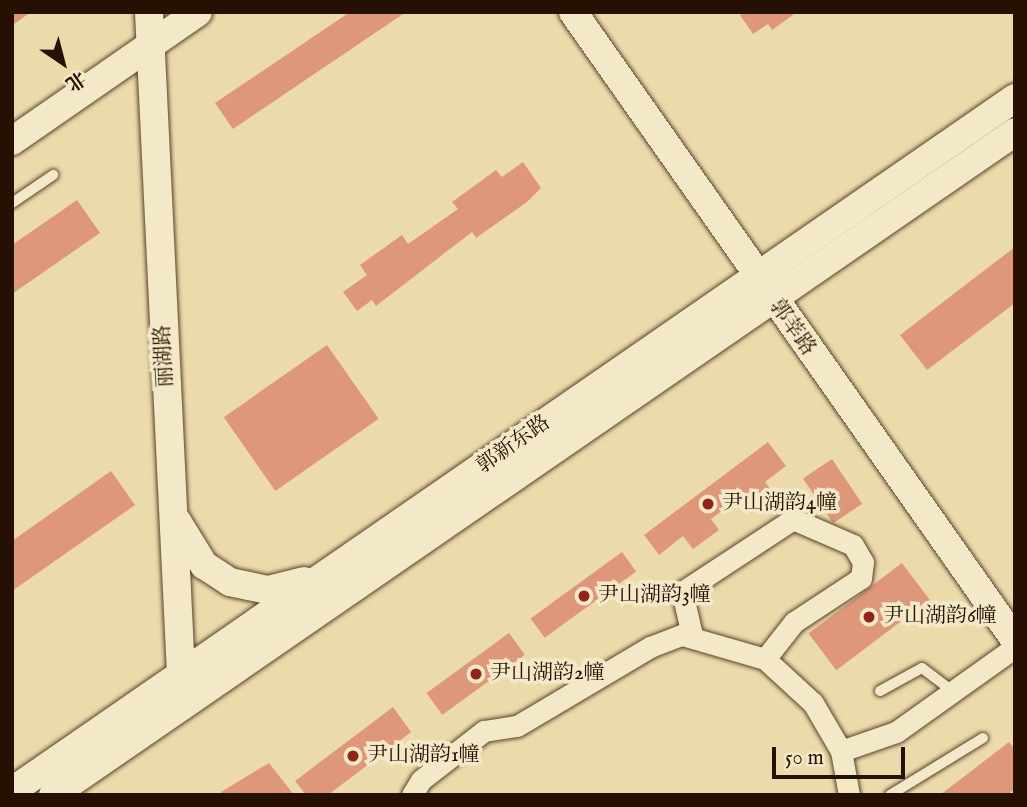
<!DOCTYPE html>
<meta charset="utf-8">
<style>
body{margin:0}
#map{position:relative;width:1027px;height:807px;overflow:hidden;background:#ecdbaa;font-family:"IM FELL English","Noto Serif SC",serif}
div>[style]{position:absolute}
.building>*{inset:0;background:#de9779;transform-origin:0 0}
.roads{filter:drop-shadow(0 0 2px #58432b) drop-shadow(0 0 2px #58432b)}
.lane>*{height:10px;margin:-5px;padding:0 5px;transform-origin:5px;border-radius:5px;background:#f3e8c8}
.street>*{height:21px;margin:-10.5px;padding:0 10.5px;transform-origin:10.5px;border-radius:10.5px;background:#f3e8c8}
.secondary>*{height:28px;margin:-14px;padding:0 14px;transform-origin:14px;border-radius:14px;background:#f3e8c8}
.dots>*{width:19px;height:19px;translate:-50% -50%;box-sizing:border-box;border:4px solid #f3e8c8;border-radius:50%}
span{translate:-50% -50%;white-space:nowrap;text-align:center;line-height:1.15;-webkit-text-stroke:7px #f3e8c8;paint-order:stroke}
.street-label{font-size:21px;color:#261001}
.poi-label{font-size:21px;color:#261001}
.left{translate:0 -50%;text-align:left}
.frame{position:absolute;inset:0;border:14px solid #261001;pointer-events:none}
.north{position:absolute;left:28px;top:28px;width:70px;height:70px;-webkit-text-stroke:5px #f3e8c8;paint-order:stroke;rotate:145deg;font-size:19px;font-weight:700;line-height:28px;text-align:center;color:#261001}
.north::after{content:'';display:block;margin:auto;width:24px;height:32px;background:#261001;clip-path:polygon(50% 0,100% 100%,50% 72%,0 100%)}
.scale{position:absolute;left:772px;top:747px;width:133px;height:32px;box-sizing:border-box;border:4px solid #261001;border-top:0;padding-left:9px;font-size:21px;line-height:24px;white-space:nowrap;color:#261001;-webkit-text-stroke:5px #f3e8c8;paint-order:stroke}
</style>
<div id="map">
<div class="building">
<i style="clip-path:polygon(12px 12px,31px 12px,14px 24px)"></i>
<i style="clip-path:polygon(350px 12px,406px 12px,233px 129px,215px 103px)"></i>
<i style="clip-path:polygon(745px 12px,797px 12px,772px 30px,768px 24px,753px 34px,740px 15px)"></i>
<i style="clip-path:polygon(523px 162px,541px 188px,527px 202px,476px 238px,472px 232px,376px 306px,372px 300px,357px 311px,343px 292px,367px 275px,360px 265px,402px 235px,408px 244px,458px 209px,452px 202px,496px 170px,502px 177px)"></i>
<i style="clip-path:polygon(77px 200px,100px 233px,12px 294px,12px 245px)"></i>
<i style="clip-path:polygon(1015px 247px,1015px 303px,927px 370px,900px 335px)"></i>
<i style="left:327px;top:345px;width:90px;height:126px;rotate:55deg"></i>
<i style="clip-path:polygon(768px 442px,786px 466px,765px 482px,774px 494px,751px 511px,740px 497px,711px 519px,719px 530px,693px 549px,683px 536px,659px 555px,644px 535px)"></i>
<i style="left:832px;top:459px;width:54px;height:35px;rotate:56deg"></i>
<i style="clip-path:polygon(111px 471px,135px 505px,12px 591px,12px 541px)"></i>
<i style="left:622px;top:552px;width:24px;height:113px;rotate:54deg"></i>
<i style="left:902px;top:563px;width:46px;height:117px;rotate:53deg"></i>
<i style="left:509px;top:633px;width:27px;height:102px;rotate:54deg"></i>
<i style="clip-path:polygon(393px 707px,411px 732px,328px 795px,306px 795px,295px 781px)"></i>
<i style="clip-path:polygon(1009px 742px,1015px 749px,1015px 789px,1007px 795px,940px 795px)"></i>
<i style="clip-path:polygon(269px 763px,294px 795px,221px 795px,221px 792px)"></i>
</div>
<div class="roads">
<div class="lane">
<i style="left:12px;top:203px;width:50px;rotate:-34.3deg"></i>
<i style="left:880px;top:691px;width:48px;rotate:-28.7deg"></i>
<i style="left:922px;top:668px;width:41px;rotate:37.1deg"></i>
<i style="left:890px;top:795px;width:109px;rotate:-31.5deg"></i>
</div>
<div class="street">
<i style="left:692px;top:635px;width:44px;rotate:-103.1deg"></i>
<i style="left:682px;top:592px;width:133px;rotate:-33.3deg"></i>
<i style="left:793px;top:519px;width:65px;rotate:23.4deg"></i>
<i style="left:853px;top:545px;width:20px;rotate:60deg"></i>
<i style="left:863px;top:562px;width:16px;rotate:97deg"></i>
<i style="left:861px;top:578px;width:80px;rotate:146.7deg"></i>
<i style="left:794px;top:622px;width:47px;rotate:128.1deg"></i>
<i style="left:412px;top:795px;width:17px;rotate:-59deg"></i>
<i style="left:421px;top:780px;width:80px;rotate:-37.9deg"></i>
<i style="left:484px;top:731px;width:33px;rotate:-9deg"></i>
<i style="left:517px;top:726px;width:155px;rotate:-30.7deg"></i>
<i style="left:650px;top:647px;width:34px;rotate:-21deg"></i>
<i style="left:682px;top:635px;width:86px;rotate:16.1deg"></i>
<i style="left:765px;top:659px;width:65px;rotate:42.5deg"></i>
<i style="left:813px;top:703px;width:56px;rotate:59.7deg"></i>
<i style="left:849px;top:795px;width:45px;rotate:-100.3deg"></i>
<i style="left:841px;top:751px;width:58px;rotate:-19.1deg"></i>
<i style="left:896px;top:732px;width:146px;rotate:-35.5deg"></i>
</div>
<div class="secondary">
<i style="left:149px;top:12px;width:663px;rotate:87.23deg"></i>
<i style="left:181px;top:674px;width:13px;rotate:58deg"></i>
<i style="left:573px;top:12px;width:768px;rotate:54.86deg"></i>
<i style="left:12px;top:141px;width:226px;rotate:-34.7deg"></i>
<i style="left:177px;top:521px;width:52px;rotate:58.5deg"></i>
<i style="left:204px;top:565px;width:31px;rotate:33deg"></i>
<i style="left:230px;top:582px;width:39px;rotate:12deg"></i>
<i style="left:268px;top:590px;width:37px;rotate:-14deg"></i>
<i style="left:12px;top:791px;width:1219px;rotate:-34.64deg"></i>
<i style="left:53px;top:795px;width:1168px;rotate:-34.57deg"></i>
</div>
</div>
<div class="dots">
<i style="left:708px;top:504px;background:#8f2418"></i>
<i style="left:584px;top:596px;background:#8f2418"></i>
<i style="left:869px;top:617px;background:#8f2418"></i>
<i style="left:476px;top:674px;background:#8f2418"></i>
<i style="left:353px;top:756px;background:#8f2418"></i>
</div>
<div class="street-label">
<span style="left:792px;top:328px;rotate:55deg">郭莘路</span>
<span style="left:165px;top:356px;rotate:-93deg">丽湖路</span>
<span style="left:514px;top:445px;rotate:-35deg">郭新东路</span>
</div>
<div class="poi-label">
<span class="left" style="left:722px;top:504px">尹山湖韵4幢</span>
<span class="left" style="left:598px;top:596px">尹山湖韵3幢</span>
<span class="left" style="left:883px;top:617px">尹山湖韵6幢</span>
<span class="left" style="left:490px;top:674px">尹山湖韵2幢</span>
<span class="left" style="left:367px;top:756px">尹山湖韵1幢</span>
</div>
<div class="frame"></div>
<div class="north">北</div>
<div class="scale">50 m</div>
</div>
